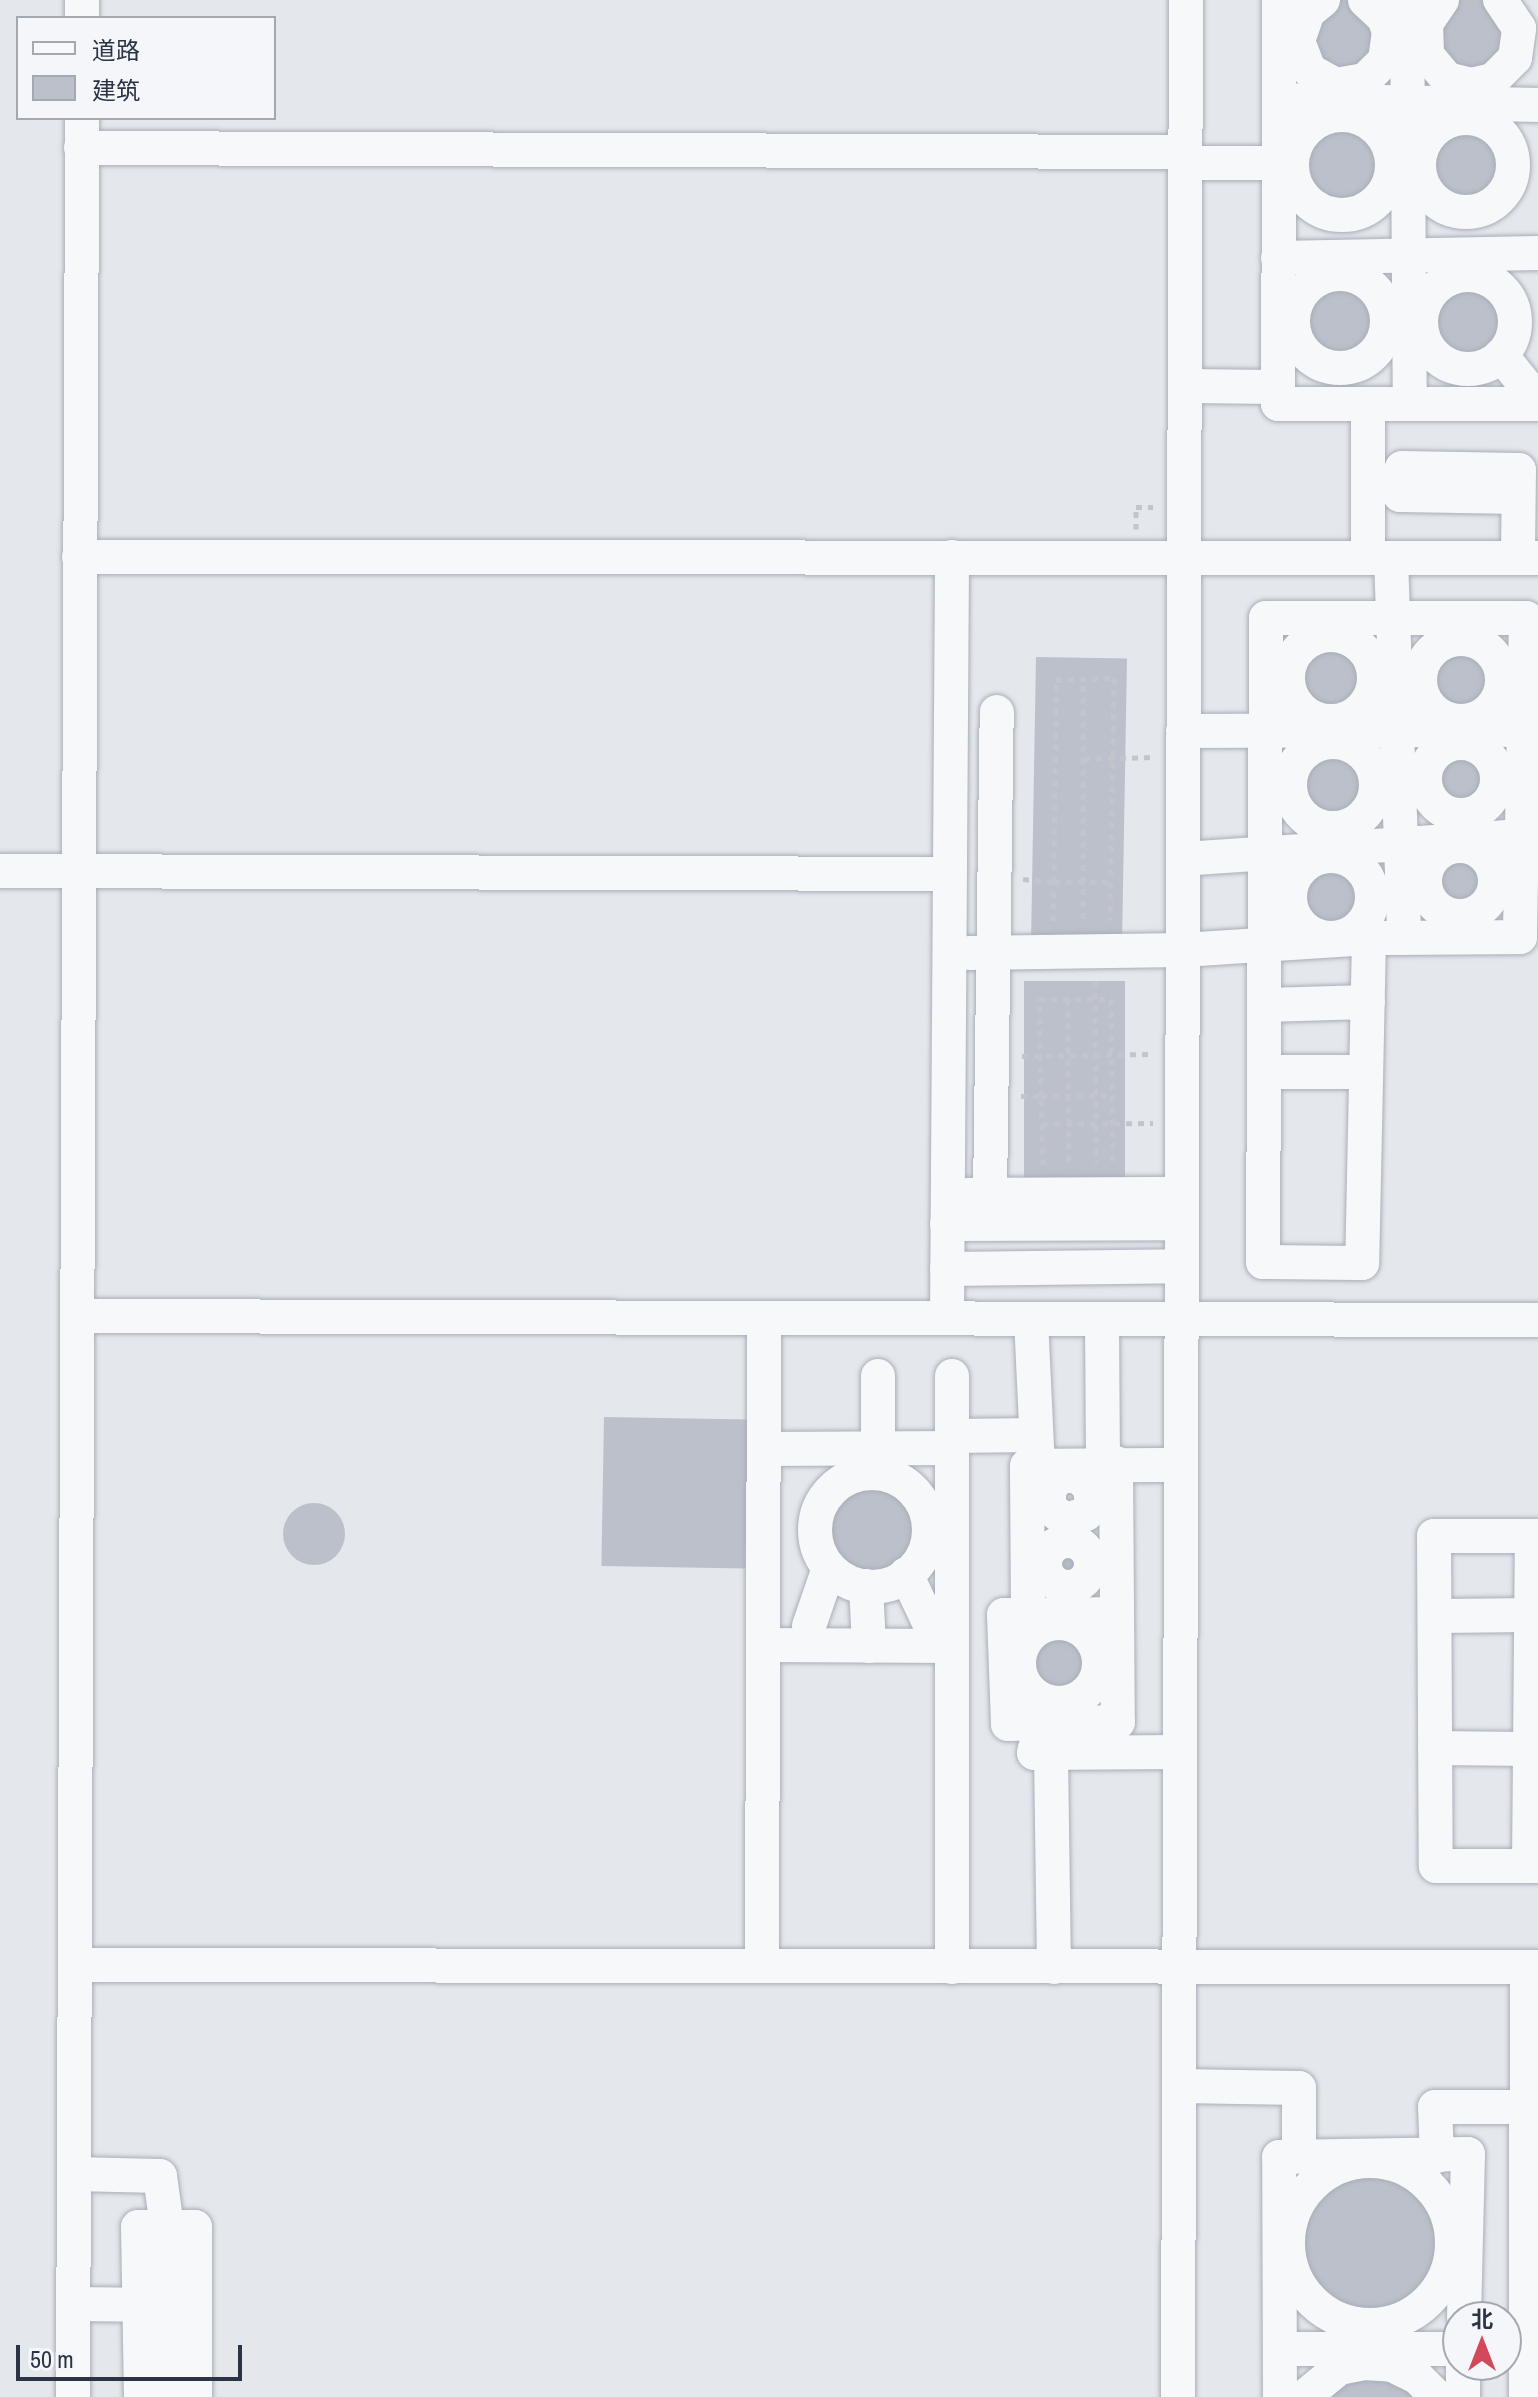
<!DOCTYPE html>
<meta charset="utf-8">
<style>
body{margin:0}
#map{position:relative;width:1538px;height:2397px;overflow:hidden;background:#e4e7ec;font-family:"Archivo Narrow","Noto Sans SC",sans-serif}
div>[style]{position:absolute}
.building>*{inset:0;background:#bbc0ca;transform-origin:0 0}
.round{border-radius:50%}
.path>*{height:5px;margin-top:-2.5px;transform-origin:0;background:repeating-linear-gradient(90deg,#c2c5cb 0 6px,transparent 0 12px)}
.roads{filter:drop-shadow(0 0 2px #a9aeb7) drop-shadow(0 0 2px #a9aeb7)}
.minor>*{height:34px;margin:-17px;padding:0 17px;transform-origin:17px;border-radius:17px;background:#f7f8fa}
.minor>.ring{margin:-17px;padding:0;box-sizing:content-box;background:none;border:34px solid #f7f8fa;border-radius:50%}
span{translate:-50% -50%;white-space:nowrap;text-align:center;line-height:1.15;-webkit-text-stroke:6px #f4f6f9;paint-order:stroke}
.legend{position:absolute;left:16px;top:16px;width:260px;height:104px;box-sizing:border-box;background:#f4f6f9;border:2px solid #a4a8b1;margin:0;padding:10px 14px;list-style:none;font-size:24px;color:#2b3445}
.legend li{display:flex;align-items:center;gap:16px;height:40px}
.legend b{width:40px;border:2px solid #a4a8b1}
.north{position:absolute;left:1442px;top:2301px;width:80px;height:80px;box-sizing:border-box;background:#f4f6f9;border:2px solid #a4a8b1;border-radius:50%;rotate:0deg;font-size:22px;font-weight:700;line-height:32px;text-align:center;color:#2b3445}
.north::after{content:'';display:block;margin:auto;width:28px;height:36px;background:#d1495b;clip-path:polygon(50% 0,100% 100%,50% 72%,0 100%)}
.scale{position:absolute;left:16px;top:2345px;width:226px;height:36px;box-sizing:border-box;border:4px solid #2b3445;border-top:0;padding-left:10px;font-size:24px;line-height:28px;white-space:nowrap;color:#2b3445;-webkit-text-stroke:6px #f4f6f9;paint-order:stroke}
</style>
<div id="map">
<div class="building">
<i style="clip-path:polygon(1331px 0,1358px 0,1384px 56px,1361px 80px,1305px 56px)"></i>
<i style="clip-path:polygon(1451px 0,1490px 0,1507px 16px,1502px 67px,1476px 80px,1430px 51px)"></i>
<i class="round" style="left:1298px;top:122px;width:88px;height:88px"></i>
<i class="round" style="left:1426px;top:124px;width:84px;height:84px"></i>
<i class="round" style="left:1299px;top:279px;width:84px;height:84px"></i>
<i class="round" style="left:1426px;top:280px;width:84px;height:84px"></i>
<i class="round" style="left:1292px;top:639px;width:76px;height:76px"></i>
<i class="round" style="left:1423px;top:642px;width:76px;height:76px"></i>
<i style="left:1036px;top:657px;width:91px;height:283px;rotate:1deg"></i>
<i class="round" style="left:1294px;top:747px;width:76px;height:76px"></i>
<i class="round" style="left:1429px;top:747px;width:64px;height:64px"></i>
<i class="round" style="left:1428px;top:850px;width:64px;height:64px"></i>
<i style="clip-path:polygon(1339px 860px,1361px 874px,1367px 886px,1366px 912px,1360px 923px,1305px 927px,1293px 907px,1295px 883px,1313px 864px)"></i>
<i style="left:1024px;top:981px;width:101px;height:204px"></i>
<i style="left:604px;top:1417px;width:144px;height:149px;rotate:1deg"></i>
<i class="round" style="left:820px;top:1478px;width:106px;height:106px"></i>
<i class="round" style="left:283px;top:1503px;width:62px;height:62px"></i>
<i class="round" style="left:1051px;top:1546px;width:36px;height:36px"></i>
<i class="round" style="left:1022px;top:1626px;width:76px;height:76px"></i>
<i class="round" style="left:1296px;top:2167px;width:148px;height:148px"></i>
<i style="clip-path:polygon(1368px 2368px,1426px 2397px,1310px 2397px)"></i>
</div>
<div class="path">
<i style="left:1136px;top:529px;width:22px;rotate:-90deg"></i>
<i style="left:1136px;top:507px;width:17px"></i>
<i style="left:1084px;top:759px;width:71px;rotate:-1.6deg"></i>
<i style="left:1023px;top:879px;width:31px;rotate:6deg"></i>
<i style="left:1054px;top:882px;width:202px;rotate:-89.4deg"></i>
<i style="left:1056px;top:680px;width:58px;rotate:-2deg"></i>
<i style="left:1114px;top:678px;width:242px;rotate:90.9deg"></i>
<i style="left:1083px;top:919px;width:238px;rotate:-90deg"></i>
<i style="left:1053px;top:921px;width:39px;rotate:-89deg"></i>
<i style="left:1054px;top:882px;width:57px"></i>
<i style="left:1095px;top:981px;width:182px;rotate:89.7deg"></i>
<i style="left:1068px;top:999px;width:167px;rotate:89.7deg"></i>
<i style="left:1022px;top:1056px;width:130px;rotate:-0.9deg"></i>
<i style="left:1021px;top:1096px;width:20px"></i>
<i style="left:1041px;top:1096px;width:97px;rotate:-91.2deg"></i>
<i style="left:1039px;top:999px;width:72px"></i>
<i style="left:1111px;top:999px;width:165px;rotate:89.3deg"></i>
<i style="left:1042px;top:1124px;width:111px;rotate:-0.5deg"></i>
<i style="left:1043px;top:1165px;width:69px;rotate:-91.7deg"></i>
<i style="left:1041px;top:1096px;width:71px;rotate:-0.8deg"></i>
<i style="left:807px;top:1529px;width:8px"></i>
</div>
<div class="roads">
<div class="minor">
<i style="left:82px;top:0;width:18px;rotate:90deg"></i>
<i style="left:1279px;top:0;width:404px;rotate:90.1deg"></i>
<i style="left:1278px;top:404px;width:260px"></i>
<i style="left:1323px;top:0;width:19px;rotate:141deg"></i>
<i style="left:1308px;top:12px;width:31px;rotate:109deg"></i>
<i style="left:1298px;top:41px;width:31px;rotate:69deg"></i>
<i style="left:1309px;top:70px;width:31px;rotate:29deg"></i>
<i style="left:1336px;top:85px;width:29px;rotate:-10deg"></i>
<i style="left:1365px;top:80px;width:28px;rotate:-45deg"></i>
<i style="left:1385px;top:60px;width:28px;rotate:-82deg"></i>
<i style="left:1389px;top:32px;width:15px;rotate:-110deg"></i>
<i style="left:1384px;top:18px;width:26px;rotate:-137deg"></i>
<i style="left:1407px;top:0;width:404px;rotate:89.6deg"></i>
<i style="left:1442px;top:0;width:29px;rotate:124deg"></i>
<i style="left:1426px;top:24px;width:31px;rotate:88deg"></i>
<i style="left:1427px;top:55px;width:31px;rotate:50deg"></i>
<i style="left:1447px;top:79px;width:25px;rotate:14deg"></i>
<i style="left:1471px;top:85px;width:23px;rotate:-13deg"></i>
<i style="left:1493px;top:80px;width:31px;rotate:-45deg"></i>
<i style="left:1515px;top:58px;width:30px;rotate:-82deg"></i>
<i style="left:1519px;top:28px;width:34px;rotate:-124deg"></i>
<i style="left:1279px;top:100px;width:259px;rotate:1.1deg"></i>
<i class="ring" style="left:1292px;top:115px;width:66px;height:66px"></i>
<i class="ring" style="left:1419px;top:118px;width:60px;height:60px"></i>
<i style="left:81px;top:148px;width:1105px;rotate:0.21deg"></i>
<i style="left:1186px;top:163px;width:93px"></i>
<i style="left:1278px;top:258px;width:260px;rotate:-1.1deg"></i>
<i class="ring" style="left:1293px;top:274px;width:60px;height:60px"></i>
<i class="ring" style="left:1421px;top:275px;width:60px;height:60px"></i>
<i style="left:1501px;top:355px;width:59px;rotate:51.2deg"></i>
<i style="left:1185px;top:386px;width:93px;rotate:0.6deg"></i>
<i style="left:1368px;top:404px;width:154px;rotate:90deg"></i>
<i style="left:1518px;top:497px;width:118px;rotate:-179deg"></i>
<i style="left:1400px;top:495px;width:27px;rotate:-86deg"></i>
<i style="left:1402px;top:468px;width:117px;rotate:1deg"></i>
<i style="left:1519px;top:470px;width:88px;rotate:90.7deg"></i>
<i style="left:79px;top:557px;width:1459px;rotate:0.04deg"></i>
<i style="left:1391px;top:558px;width:380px;rotate:88deg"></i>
<i style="left:1266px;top:618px;width:260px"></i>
<i style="left:1526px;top:618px;width:319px;rotate:91.1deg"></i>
<i style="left:1520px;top:937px;width:151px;rotate:179.6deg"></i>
<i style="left:1369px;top:938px;width:325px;rotate:91.2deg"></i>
<i style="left:1362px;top:1263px;width:99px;rotate:-179.4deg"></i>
<i style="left:1263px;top:1262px;width:644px;rotate:-89.73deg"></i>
<i class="ring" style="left:1288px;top:635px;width:52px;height:52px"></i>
<i class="ring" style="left:1420px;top:639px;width:48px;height:48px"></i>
<i style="left:1183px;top:731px;width:355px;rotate:-0.2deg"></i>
<i class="ring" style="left:1290px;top:742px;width:52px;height:52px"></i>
<i class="ring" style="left:1425px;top:743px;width:38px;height:38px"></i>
<i class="ring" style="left:1425px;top:846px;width:36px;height:36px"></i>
<i class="ring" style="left:1290px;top:856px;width:48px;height:48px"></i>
<i style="left:1183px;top:859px;width:356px;rotate:-3.9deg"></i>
<i style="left:0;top:871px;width:950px;rotate:0.18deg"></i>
<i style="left:970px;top:953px;width:213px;rotate:-0.8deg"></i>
<i style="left:1183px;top:950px;width:186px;rotate:-3.7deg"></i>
<i style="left:1265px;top:1005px;width:103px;rotate:-1.7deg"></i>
<i style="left:1265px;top:1072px;width:101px"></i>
<i style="left:968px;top:1195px;width:213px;rotate:-0.3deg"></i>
<i style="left:990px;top:1195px;width:483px;rotate:-89.2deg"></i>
<i style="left:947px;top:1224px;width:234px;rotate:-0.2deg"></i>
<i style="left:947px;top:1269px;width:234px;rotate:-0.7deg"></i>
<i style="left:77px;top:1316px;width:1461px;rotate:0.16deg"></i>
<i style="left:947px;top:1318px;width:761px;rotate:-89.62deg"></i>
<i style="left:1031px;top:1319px;width:146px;rotate:87.3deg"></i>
<i style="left:1038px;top:1465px;width:21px;rotate:59deg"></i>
<i style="left:952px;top:1376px;width:591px;rotate:90deg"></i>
<i style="left:952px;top:1436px;width:84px;rotate:-0.7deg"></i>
<i style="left:764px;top:1449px;width:188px;rotate:-0.3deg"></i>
<i style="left:1116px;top:1463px;width:259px;rotate:89.6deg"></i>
<i style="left:1118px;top:1722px;width:110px;rotate:179deg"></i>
<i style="left:1008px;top:1724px;width:109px;rotate:-92.1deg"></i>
<i style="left:1004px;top:1615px;width:112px;rotate:-0.5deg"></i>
<i style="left:878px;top:1472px;width:96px;rotate:-90deg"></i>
<i class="ring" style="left:815px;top:1473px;width:80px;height:80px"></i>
<i style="left:1089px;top:1486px;width:16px;rotate:-140deg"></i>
<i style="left:1077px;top:1476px;width:15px;rotate:180deg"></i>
<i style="left:1062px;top:1476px;width:16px;rotate:140deg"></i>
<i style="left:1050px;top:1486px;width:21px;rotate:95deg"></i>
<i style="left:1048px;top:1507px;width:21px;rotate:37deg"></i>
<i style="left:1065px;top:1520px;width:22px;rotate:-16deg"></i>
<i style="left:1086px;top:1514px;width:14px;rotate:-65deg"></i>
<i style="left:1092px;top:1501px;width:15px;rotate:-101deg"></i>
<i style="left:1089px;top:1486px;width:26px;rotate:-58deg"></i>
<i style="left:1103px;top:1464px;width:145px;rotate:-90.4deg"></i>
<i style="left:1538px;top:1536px;width:104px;rotate:180deg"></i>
<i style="left:1434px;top:1536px;width:330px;rotate:89.7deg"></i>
<i style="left:1436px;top:1866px;width:102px"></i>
<i class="ring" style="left:1045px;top:1541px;width:12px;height:12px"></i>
<i style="left:906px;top:1574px;width:80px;rotate:64.7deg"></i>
<i style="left:866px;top:1586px;width:60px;rotate:87.1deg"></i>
<i style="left:1028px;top:1615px;width:149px;rotate:-90.4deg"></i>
<i style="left:1027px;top:1466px;width:153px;rotate:-0.4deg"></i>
<i style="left:1435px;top:1616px;width:103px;rotate:-0.6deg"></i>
<i class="ring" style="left:1019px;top:1623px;width:46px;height:46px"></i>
<i style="left:809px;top:1626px;width:61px;rotate:-71deg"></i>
<i style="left:763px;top:1645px;width:189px;rotate:0.3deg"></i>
<i style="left:1035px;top:1748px;width:5px;rotate:101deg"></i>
<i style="left:1034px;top:1753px;width:146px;rotate:-0.4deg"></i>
<i style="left:1435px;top:1748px;width:103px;rotate:0.6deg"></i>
<i style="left:1051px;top:1753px;width:214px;rotate:89.2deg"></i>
<i style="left:1529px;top:1866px;width:330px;rotate:-89.5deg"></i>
<i style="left:75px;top:1965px;width:1463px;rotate:0.08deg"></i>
<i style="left:762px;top:1966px;width:648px;rotate:-89.82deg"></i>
<i style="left:1179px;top:2086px;width:120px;rotate:1deg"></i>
<i style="left:1299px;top:2088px;width:67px;rotate:90deg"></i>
<i style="left:1437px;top:2156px;width:49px;rotate:-92.3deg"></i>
<i style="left:1435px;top:2107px;width:92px"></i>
<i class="ring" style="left:1288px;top:2161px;width:130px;height:130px"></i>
<i style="left:74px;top:2174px;width:86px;rotate:1.3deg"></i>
<i style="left:160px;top:2176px;width:51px;rotate:82.2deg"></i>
<i style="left:167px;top:2227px;width:170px;rotate:89.7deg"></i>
<i style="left:73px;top:2304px;width:88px;rotate:0.7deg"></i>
<i style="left:1280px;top:2349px;width:178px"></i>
<i style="left:1463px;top:2365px;width:32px;rotate:90deg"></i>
<i style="left:73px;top:2397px;width:2279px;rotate:-89.77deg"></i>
<i style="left:141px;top:2397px;width:170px;rotate:-91deg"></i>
<i style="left:138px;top:2227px;width:57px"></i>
<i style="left:195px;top:2227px;width:170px;rotate:90deg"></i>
<i style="left:1178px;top:2397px;width:2397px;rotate:-89.81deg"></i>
<i style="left:1280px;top:2397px;width:240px;rotate:-90.2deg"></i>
<i style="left:1279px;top:2157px;width:189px;rotate:-0.9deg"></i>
<i style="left:1468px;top:2154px;width:163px;rotate:91.4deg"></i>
<i style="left:1304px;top:2397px;width:45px;rotate:-39.6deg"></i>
<i style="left:1339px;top:2368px;width:26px;rotate:-11deg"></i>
<i style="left:1365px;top:2363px;width:27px;rotate:4deg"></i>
<i style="left:1392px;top:2365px;width:28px;rotate:26deg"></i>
<i style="left:1417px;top:2377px;width:28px;rotate:45deg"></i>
<i style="left:1526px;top:2397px;width:430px;rotate:-89.9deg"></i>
</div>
</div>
<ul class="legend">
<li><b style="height:10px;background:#f7f8fa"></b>道路</li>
<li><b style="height:22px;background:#bbc0ca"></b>建筑</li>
</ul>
<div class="north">北</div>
<div class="scale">50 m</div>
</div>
